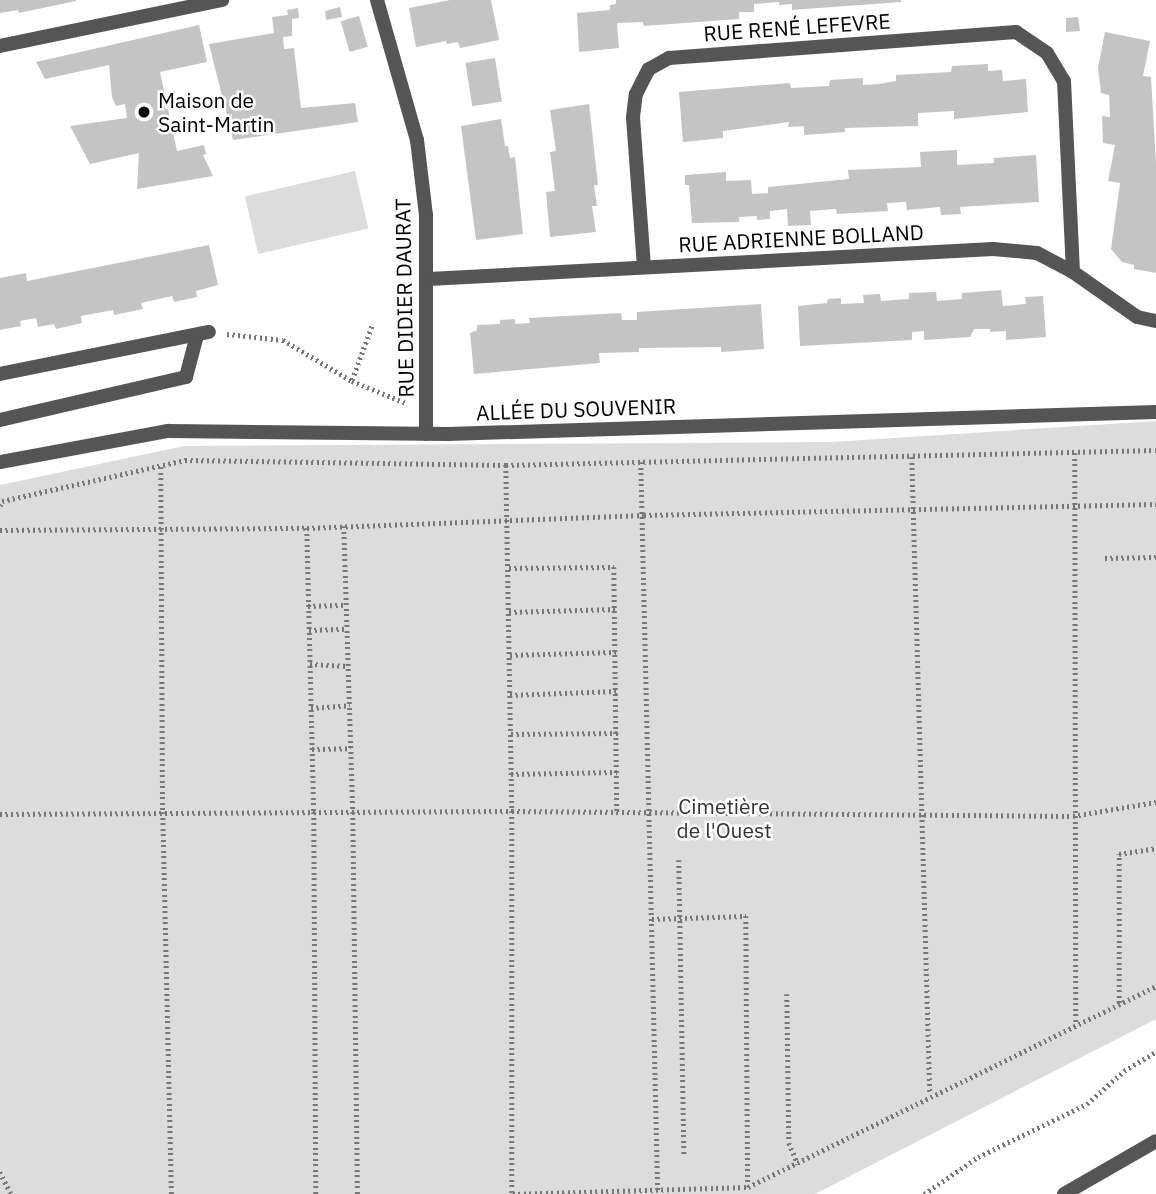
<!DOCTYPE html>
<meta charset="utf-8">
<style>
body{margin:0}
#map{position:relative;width:1156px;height:1194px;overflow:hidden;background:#fff;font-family:"IBM Plex Sans",sans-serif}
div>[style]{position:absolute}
.green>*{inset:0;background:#dcdcdc;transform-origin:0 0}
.building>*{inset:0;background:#c4c4c4;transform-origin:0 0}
.path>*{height:4.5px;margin-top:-2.25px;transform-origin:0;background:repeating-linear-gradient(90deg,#777 0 2px,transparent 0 5.5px)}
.lane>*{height:14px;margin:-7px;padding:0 7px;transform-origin:7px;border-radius:7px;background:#555}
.street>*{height:14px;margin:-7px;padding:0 7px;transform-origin:7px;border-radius:7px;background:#555}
.dots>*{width:19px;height:19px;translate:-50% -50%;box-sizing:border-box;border:4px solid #fff;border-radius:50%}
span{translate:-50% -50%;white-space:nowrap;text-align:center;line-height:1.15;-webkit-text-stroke:5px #fff;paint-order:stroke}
.street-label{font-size:21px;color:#000}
.poi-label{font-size:21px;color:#000}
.left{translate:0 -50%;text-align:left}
.park-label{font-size:21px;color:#333}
</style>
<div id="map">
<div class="green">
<i style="left:355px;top:171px;width:59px;height:113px;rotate:77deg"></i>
<i style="clip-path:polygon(1156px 421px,1156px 1019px,815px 1194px,0 1194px,0 485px,184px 446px,832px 442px)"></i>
</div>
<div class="building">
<i style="clip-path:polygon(0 0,76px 0,76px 1px,19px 13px,18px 10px,0 13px)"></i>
<i style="clip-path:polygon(450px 0,491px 0,499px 40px,460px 48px,458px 42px,447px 44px,446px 41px,416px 47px,409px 8px)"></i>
<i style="clip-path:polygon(616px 0,901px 0,901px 2px,792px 10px,792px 4px,779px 5px,779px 2px,754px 4px,754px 12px,739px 12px,739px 19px,644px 26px,643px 22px,617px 23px,619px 48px,579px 52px,577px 13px,610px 10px,610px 5px,616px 4px)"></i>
<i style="clip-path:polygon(340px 7px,342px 17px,326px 20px,325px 11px)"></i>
<i style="clip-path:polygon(298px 8px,299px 18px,292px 19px,292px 36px,283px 37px,284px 49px,294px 48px,301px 108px,355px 103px,358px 122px,233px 140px,209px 44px,274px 33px,272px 17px,288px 15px,287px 10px)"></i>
<i style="left:359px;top:16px;width:32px;height:19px;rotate:74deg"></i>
<i style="clip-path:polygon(1078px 17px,1080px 31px,1066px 32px,1066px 18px)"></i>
<i style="clip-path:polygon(199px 25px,207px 62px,160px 72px,177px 151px,204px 145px,206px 154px,203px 155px,213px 176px,137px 189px,139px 153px,90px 164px,70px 126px,127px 118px,125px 104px,116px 106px,112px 97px,109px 65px,45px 79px,36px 62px)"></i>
<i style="clip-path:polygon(1105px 32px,1150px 41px,1143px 76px,1151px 77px,1156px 164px,1156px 273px,1134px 269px,1134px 265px,1122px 262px,1111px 249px,1120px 183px,1108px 181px,1115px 145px,1103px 143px,1102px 116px,1110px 117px,1109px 95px,1101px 93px,1098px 68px)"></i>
<i style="left:495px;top:58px;width:44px;height:30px;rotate:81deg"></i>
<i style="clip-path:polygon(988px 64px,988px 71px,1002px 70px,1003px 81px,1026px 79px,1028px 112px,954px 119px,954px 111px,918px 113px,918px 126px,845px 128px,845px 132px,804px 135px,804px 126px,788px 127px,789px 122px,723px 131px,723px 138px,683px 142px,679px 92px,790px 83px,791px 88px,829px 86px,830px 80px,863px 78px,863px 85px,879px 84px,896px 81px,896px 75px,951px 72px,952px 66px)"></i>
<i style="clip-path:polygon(589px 104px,598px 185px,594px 185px,597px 206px,592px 206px,596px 232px,550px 237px,546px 192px,555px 191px,550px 152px,556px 151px,550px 110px)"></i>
<i style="clip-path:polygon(501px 119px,505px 146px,508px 146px,510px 158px,515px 157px,523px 234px,476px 240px,461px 126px)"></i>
<i style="clip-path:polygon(957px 150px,957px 165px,994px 163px,994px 158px,1036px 155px,1039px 202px,960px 207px,961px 214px,941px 215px,940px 207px,907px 210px,906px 202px,887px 203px,888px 211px,837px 214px,836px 209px,810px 211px,811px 225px,788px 226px,787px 209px,770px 211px,770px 219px,757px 220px,757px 216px,739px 217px,739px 222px,692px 223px,689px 185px,685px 185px,685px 175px,726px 172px,726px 181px,751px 180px,752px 194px,768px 193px,768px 187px,849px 179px,848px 170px,921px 167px,920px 152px)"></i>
<i style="clip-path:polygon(209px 245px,218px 285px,196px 291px,197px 297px,174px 302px,172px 296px,141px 303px,143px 309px,114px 315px,113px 310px,81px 316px,82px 323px,56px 329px,54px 324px,38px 327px,36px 318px,20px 321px,21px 326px,0 330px,0 278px,26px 273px,27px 281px)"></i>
<i style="clip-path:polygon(1001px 290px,1003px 306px,1026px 304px,1025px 297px,1043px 296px,1046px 337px,1006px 340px,1006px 331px,990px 332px,990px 329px,974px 329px,970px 337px,924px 340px,924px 331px,912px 332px,912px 340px,800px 346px,798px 306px,827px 303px,828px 299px,841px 298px,841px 304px,864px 303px,863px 295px,880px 294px,881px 301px,909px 299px,909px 293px,936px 292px,937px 301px,962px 299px,962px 293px)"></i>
<i style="clip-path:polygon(761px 304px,764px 349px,721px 352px,721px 347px,639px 348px,639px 352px,599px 353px,600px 363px,474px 374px,470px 333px,477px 330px,477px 325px,500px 324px,500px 320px,515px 319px,515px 324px,530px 323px,529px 318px,621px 313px,622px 320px,637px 320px,637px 312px)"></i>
</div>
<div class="path">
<i style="left:227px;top:334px;width:56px;rotate:6.1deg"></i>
<i style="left:283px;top:340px;width:80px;rotate:30.7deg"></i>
<i style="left:352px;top:381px;width:58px;rotate:22.2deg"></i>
<i style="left:352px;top:380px;width:59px;rotate:-70deg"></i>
<i style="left:1075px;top:453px;width:570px;rotate:89.9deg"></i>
<i style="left:912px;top:457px;width:638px;rotate:88.38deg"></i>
<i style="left:641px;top:462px;width:732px;rotate:88.67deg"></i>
<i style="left:506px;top:465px;width:346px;rotate:89deg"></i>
<i style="left:512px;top:811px;width:383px;rotate:90deg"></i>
<i style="left:161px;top:467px;width:345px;rotate:89.7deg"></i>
<i style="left:163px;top:812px;width:382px;rotate:88.7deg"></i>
<i style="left:0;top:506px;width:5px;rotate:-68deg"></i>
<i style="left:2px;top:501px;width:188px;rotate:-12.6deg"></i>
<i style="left:185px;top:460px;width:321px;rotate:0.9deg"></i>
<i style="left:506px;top:465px;width:650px;rotate:-1.32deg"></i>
<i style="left:344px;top:526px;width:286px;rotate:88.2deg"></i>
<i style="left:353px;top:812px;width:382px;rotate:89.3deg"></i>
<i style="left:307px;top:528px;width:284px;rotate:88.6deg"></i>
<i style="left:314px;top:812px;width:382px;rotate:89.7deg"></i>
<i style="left:0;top:530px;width:307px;rotate:-0.4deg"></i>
<i style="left:307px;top:528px;width:337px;rotate:-2.2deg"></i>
<i style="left:644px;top:515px;width:512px;rotate:-1.23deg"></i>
<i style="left:1105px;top:558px;width:51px;rotate:-1.1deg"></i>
<i style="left:509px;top:568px;width:105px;rotate:-0.5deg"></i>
<i style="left:614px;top:567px;width:245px;rotate:89.3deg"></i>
<i style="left:308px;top:606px;width:38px;rotate:-2deg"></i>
<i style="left:509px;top:612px;width:108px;rotate:-1.6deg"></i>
<i style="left:309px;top:630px;width:38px;rotate:-2deg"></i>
<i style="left:510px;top:655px;width:106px;rotate:-1.6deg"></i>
<i style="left:310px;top:664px;width:38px;rotate:3deg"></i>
<i style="left:510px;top:695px;width:108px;rotate:-2.1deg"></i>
<i style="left:311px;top:708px;width:39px;rotate:-4deg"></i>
<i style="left:511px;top:734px;width:107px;rotate:-0.5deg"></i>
<i style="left:312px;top:749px;width:39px;rotate:-1deg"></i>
<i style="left:511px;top:774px;width:106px;rotate:-1.1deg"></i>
<i style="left:0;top:814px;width:512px;rotate:-0.34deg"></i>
<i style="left:512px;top:811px;width:561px;rotate:0.51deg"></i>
<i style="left:1073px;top:816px;width:84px;rotate:-9.6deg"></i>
<i style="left:679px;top:860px;width:295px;rotate:89deg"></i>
<i style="left:652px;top:919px;width:94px;rotate:-1.8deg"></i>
<i style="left:746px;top:916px;width:271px;rotate:89.6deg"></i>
<i style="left:787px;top:994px;width:149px;rotate:89.2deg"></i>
<i style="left:789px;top:1143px;width:23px;rotate:67deg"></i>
<i style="left:1119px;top:1003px;width:149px;rotate:-90deg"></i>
<i style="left:1119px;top:854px;width:37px;rotate:-9deg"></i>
<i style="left:0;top:1172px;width:25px;rotate:63deg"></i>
<i style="left:513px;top:1194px;width:235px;rotate:-1.7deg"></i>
<i style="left:748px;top:1187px;width:455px;rotate:-26.2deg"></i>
<i style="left:924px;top:1194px;width:65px;rotate:-34.4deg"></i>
<i style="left:978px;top:1157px;width:121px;rotate:-25.9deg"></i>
<i style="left:1087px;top:1104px;width:50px;rotate:-41.7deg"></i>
<i style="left:1124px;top:1071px;width:37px;rotate:-31deg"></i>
</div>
<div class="lane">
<i style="left:0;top:420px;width:191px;rotate:-13deg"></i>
<i style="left:186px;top:377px;width:43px;rotate:-75.3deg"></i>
</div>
<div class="street">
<i style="left:377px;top:0;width:146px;rotate:74.1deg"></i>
<i style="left:417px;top:140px;width:76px;rotate:83.2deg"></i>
<i style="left:426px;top:215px;width:219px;rotate:90deg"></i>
<i style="left:0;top:46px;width:227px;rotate:-11.7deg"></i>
<i style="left:644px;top:267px;width:150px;rotate:-94.2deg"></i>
<i style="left:633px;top:117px;width:23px;rotate:-83deg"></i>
<i style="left:636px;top:94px;width:28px;rotate:-63deg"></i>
<i style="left:649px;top:69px;width:23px;rotate:-29deg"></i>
<i style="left:669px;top:58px;width:348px;rotate:-4.3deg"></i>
<i style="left:1016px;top:32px;width:37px;rotate:34deg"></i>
<i style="left:1047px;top:53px;width:33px;rotate:59deg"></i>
<i style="left:1064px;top:81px;width:191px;rotate:87.3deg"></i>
<i style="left:429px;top:279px;width:565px;rotate:-3.04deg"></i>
<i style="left:993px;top:249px;width:44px;rotate:5.2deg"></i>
<i style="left:1037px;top:253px;width:41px;rotate:27.8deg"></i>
<i style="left:1073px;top:272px;width:78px;rotate:35.1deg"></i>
<i style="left:1137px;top:317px;width:19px;rotate:12deg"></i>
<i style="left:0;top:374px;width:213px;rotate:-11.4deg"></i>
<i style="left:0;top:462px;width:171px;rotate:-10.5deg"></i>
<i style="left:168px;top:431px;width:280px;rotate:0.6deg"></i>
<i style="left:448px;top:434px;width:708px;rotate:-1.78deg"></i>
<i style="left:1064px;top:1194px;width:106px;rotate:-29.9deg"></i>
</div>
<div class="dots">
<i style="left:144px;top:112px;background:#000"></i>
</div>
<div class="street-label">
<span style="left:797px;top:27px;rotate:-4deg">RUE RENÉ LEFEVRE</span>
<span style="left:801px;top:238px;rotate:-3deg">RUE ADRIENNE BOLLAND</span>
<span style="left:404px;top:298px;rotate:-91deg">RUE DIDIER DAURAT</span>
<span style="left:576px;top:409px;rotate:-2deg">ALLÉE DU SOUVENIR</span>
</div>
<div class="poi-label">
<span class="left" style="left:158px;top:112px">Maison de<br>Saint-Martin</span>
</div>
<div class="park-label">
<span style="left:724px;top:818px">Cimetière<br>de l'Ouest</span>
</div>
</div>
